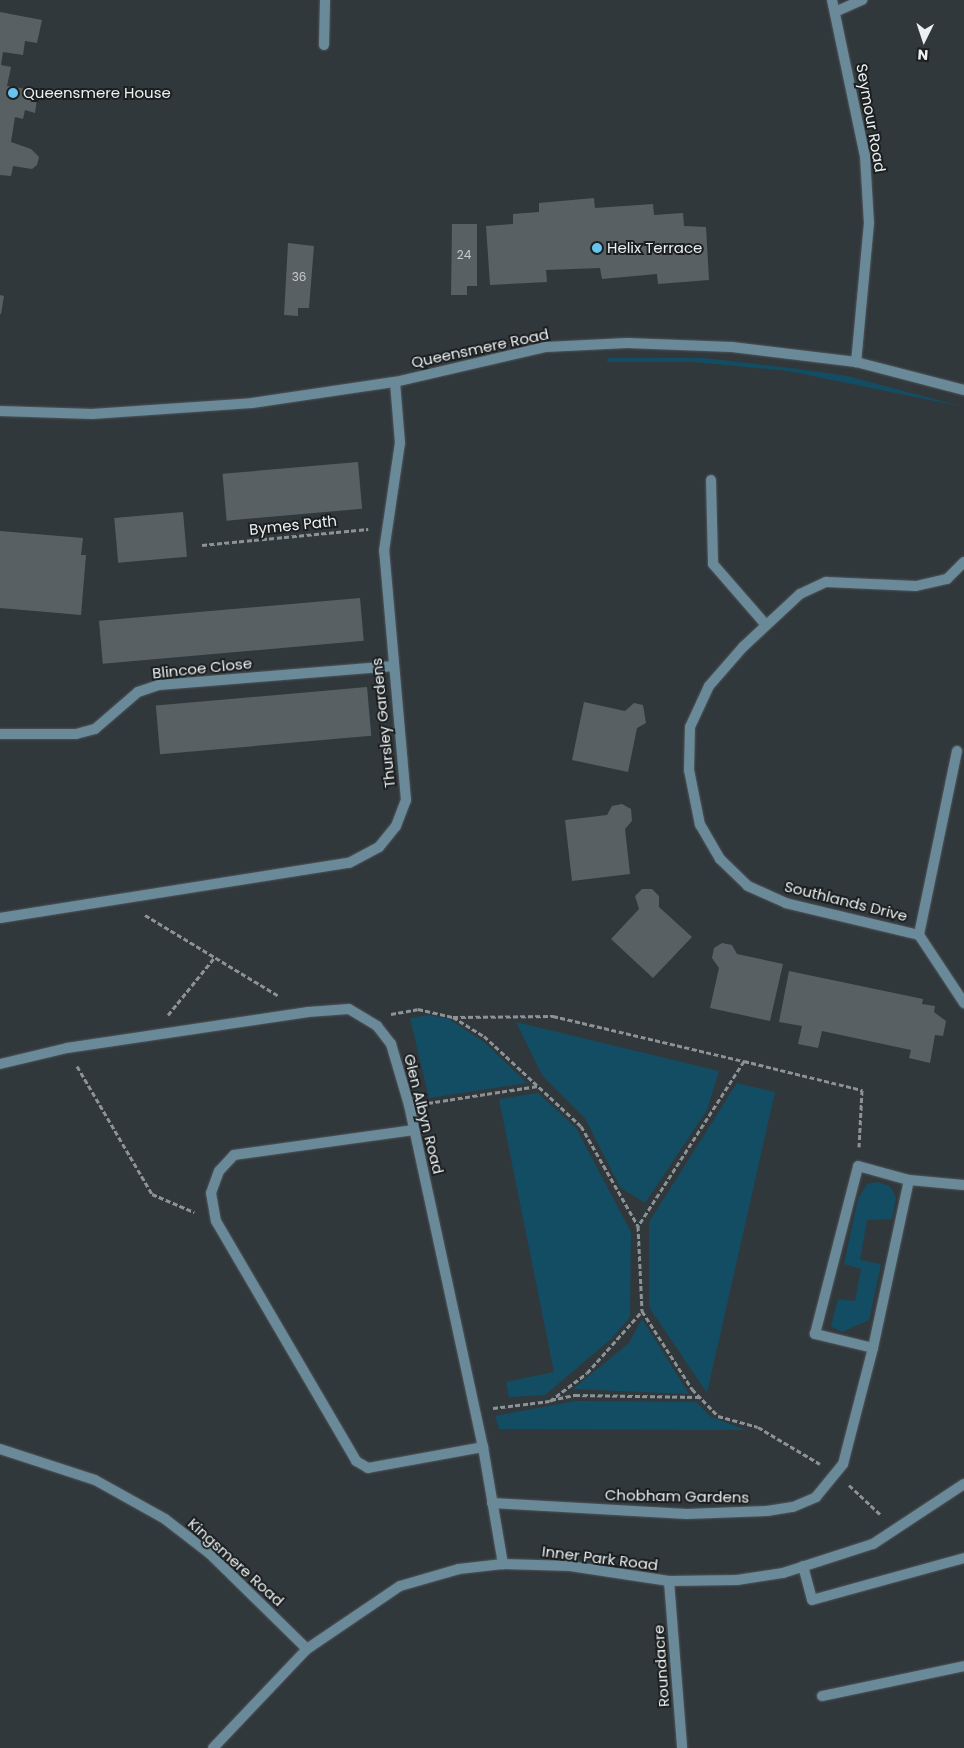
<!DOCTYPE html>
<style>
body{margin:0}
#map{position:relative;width:964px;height:1748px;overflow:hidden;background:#31383c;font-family:Poppins,sans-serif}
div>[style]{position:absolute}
.green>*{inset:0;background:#134d64}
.building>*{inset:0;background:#586064;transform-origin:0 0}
.path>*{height:3px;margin-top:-1.5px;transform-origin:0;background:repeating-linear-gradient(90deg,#8c9295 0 5px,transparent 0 7.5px)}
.roads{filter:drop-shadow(0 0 1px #4f5559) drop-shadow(0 0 1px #4f5559)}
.service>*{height:10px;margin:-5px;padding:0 5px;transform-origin:5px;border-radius:5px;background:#6a8a99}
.minor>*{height:10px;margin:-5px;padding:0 5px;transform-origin:5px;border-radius:5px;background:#6a8a99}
.tertiary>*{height:10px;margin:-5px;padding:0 5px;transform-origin:5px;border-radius:5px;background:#6a8a99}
.dots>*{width:14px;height:14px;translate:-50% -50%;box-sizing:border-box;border:2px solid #1c1f20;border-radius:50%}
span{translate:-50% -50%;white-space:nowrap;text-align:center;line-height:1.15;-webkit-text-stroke:4px #1c1f20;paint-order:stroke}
.number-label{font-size:12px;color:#c6ccce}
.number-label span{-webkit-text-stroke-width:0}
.poi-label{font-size:15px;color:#ebf0f2}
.left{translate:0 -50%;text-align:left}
.street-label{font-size:15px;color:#ebf0f2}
.north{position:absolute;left:899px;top:15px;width:50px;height:50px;-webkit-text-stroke:4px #1c1f20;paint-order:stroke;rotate:184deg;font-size:14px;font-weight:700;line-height:20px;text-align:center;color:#ebf0f2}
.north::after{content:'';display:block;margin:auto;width:18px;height:22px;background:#ebf0f2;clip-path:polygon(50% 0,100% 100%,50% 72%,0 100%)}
</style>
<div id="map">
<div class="green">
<i style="clip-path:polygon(608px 358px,704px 358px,799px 369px,847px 376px,964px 407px,788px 371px,694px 362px,607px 362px)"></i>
<i style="clip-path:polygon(428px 1015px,449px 1019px,485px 1043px,527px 1083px,429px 1098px,410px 1018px)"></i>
<i style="clip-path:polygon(516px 1022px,719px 1071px,707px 1110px,645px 1203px,620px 1187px,585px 1118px,542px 1075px)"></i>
<i style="clip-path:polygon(737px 1083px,775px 1092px,707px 1393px,649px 1307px,649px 1222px)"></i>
<i style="clip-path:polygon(538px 1093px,576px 1128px,631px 1232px,630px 1317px,611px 1339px,545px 1395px,509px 1397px,506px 1382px,554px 1372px,499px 1099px)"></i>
<i style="clip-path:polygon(877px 1182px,890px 1186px,896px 1198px,892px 1219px,867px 1220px,860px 1260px,881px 1264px,869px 1320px,842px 1332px,831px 1326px,838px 1299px,855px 1301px,861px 1269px,844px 1264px,858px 1199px,867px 1184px)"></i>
<i style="clip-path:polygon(642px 1319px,689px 1394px,573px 1389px,629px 1343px)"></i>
<i style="clip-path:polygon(576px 1401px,696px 1402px,711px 1417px,746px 1430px,499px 1429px,495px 1416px)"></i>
</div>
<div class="building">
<i style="clip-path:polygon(0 12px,42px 20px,37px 43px,25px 41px,23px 55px,3px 52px,1px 65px,11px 67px,7px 86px,26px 89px,25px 96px,37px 99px,35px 113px,25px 110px,23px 119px,15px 117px,11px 142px,31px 149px,39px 157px,37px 165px,32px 169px,13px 166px,11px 176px,0 175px)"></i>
<i style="clip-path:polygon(594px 198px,595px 208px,653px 204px,654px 215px,683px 213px,684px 226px,706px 227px,709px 280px,658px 284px,657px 274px,602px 279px,600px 268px,546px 270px,547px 282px,490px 285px,486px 226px,513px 224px,513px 214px,539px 212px,539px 203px)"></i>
<i style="clip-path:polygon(452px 224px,477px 224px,477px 286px,467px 286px,467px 295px,451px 295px)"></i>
<i style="clip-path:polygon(288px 243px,314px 246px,309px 308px,298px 308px,298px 316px,284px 315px)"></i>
<i style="clip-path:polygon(0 295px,4px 296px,1px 314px,0 314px)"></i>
<i style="left:358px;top:462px;width:47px;height:136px;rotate:85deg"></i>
<i style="left:183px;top:512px;width:45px;height:69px;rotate:85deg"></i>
<i style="clip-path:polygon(0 531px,83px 538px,81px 555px,86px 555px,81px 615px,0 608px)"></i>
<i style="left:360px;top:598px;width:43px;height:262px;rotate:85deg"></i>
<i style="left:367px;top:687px;width:49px;height:212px;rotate:85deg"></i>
<i style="clip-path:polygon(584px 702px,625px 711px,634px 703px,643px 705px,646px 723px,637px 728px,628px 772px,572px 760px)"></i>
<i style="clip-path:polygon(622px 804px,631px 809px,632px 821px,625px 829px,630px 874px,572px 881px,565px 820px,607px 815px,612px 806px)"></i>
<i style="clip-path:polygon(642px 889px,652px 889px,659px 896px,659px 907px,692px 937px,653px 978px,611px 939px,639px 909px,635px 896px)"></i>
<i style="clip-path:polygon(722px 943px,732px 945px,737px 954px,783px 964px,770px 1021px,710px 1008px,719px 968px,712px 958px,714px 948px)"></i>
<i style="clip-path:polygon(789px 971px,923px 999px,922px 1004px,935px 1006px,934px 1012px,946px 1021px,943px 1036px,935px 1035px,930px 1063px,909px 1058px,911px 1050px,822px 1031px,818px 1048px,798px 1044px,802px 1026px,779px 1022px)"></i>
</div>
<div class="path">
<i style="left:202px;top:545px;width:167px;rotate:-5.5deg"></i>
<i style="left:145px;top:915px;width:157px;rotate:31.2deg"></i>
<i style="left:391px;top:1014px;width:27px;rotate:-10deg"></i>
<i style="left:418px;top:1009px;width:36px;rotate:13deg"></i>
<i style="left:453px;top:1017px;width:36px;rotate:32deg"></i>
<i style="left:484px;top:1036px;width:132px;rotate:42.9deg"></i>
<i style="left:581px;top:1126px;width:115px;rotate:60.3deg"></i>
<i style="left:638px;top:1226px;width:85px;rotate:87.3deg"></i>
<i style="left:642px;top:1311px;width:93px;rotate:57.3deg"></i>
<i style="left:692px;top:1389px;width:37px;rotate:46deg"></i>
<i style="left:718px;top:1416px;width:41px;rotate:15.4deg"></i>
<i style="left:758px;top:1427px;width:72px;rotate:30.8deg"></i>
<i style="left:168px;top:1015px;width:73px;rotate:-51.1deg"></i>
<i style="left:453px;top:1017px;width:100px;rotate:-0.6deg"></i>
<i style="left:553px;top:1016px;width:196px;rotate:13.3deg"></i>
<i style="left:744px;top:1061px;width:196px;rotate:122.7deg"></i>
<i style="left:744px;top:1061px;width:122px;rotate:13.8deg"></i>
<i style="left:862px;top:1090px;width:57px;rotate:93deg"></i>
<i style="left:77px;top:1066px;width:148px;rotate:59.6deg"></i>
<i style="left:152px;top:1194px;width:46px;rotate:23.2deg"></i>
<i style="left:428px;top:1103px;width:111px;rotate:-8.8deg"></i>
<i style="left:551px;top:1400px;width:25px;rotate:-12deg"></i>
<i style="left:575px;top:1395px;width:124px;rotate:0.9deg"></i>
<i style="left:493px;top:1408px;width:57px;rotate:-7deg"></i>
<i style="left:550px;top:1401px;width:46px;rotate:-37.1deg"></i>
<i style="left:587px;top:1373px;width:83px;rotate:-48.4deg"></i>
<i style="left:849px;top:1485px;width:44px;rotate:43.2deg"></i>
</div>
<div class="roads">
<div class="service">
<i style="left:711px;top:480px;width:84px;rotate:88.6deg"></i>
<i style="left:713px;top:564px;width:81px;rotate:49deg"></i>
<i style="left:803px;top:1566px;width:35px;rotate:75deg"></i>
<i style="left:812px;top:1600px;width:158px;rotate:-15.4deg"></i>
<i style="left:822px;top:1696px;width:145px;rotate:-11.9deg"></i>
</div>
<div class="minor">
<i style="left:832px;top:0;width:159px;rotate:78.1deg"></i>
<i style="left:865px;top:156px;width:67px;rotate:86.6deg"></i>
<i style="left:869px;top:223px;width:140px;rotate:95.3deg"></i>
<i style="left:835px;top:12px;width:30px;rotate:-24deg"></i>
<i style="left:324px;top:45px;width:45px;rotate:-88.7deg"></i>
<i style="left:0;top:411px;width:92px;rotate:1.9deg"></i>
<i style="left:92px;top:414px;width:160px;rotate:-3.9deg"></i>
<i style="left:252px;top:403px;width:145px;rotate:-8.4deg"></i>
<i style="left:395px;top:382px;width:155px;rotate:-13.1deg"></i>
<i style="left:546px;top:347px;width:81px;rotate:-2.8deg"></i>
<i style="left:627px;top:343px;width:105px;rotate:2.2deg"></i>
<i style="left:732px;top:347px;width:125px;rotate:6.9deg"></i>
<i style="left:856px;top:362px;width:112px;rotate:14.5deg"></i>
<i style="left:0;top:734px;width:76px"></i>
<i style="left:76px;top:734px;width:20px;rotate:-15deg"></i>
<i style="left:95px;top:729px;width:57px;rotate:-40.7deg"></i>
<i style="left:138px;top:692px;width:21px;rotate:-19deg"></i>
<i style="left:158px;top:685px;width:235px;rotate:-4.6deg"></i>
<i style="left:957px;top:751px;width:188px;rotate:101.7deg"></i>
<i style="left:919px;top:935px;width:137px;rotate:-166.5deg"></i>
<i style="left:786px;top:903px;width:42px;rotate:-155.9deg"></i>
<i style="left:748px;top:886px;width:39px;rotate:-136deg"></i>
<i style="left:720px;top:859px;width:39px;rotate:-120deg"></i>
<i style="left:700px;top:825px;width:56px;rotate:-101.3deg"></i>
<i style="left:689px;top:770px;width:43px;rotate:-88.7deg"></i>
<i style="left:690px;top:727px;width:45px;rotate:-65.1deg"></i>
<i style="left:709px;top:686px;width:52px;rotate:-48.9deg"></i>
<i style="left:743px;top:647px;width:78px;rotate:-42.9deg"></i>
<i style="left:800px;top:594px;width:29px;rotate:-25deg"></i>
<i style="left:826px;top:582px;width:90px;rotate:2.5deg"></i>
<i style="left:916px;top:586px;width:32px;rotate:-13deg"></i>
<i style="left:947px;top:579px;width:24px;rotate:-45deg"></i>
<i style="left:0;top:918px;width:353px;rotate:-9deg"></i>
<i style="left:349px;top:863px;width:34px;rotate:-28deg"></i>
<i style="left:379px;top:847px;width:27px;rotate:-51deg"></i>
<i style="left:396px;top:826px;width:28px;rotate:-69deg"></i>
<i style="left:406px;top:800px;width:250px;rotate:-95deg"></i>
<i style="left:384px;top:551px;width:109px;rotate:-81.6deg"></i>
<i style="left:400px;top:443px;width:61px;rotate:-94.7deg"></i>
<i style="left:919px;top:935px;width:82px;rotate:56.5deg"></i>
<i style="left:0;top:1064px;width:69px;rotate:-13.4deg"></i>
<i style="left:67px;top:1048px;width:244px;rotate:-8.5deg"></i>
<i style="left:308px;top:1012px;width:41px;rotate:-4.2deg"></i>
<i style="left:349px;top:1009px;width:33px;rotate:31deg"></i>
<i style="left:377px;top:1026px;width:23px;rotate:52deg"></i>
<i style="left:391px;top:1044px;width:64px;rotate:73.6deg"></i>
<i style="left:409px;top:1105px;width:350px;rotate:77.8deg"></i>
<i style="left:483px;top:1447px;width:119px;rotate:80.3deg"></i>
<i style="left:414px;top:1130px;width:182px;rotate:172.1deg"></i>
<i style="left:234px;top:1155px;width:22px;rotate:133deg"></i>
<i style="left:219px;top:1171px;width:23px;rotate:110deg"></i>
<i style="left:211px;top:1193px;width:28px;rotate:80deg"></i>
<i style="left:216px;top:1221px;width:278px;rotate:59.7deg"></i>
<i style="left:356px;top:1461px;width:14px;rotate:30deg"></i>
<i style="left:368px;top:1468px;width:117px;rotate:-10.3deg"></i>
<i style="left:909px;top:1180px;width:55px;rotate:5.2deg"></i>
<i style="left:0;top:1449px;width:100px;rotate:18.1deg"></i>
<i style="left:95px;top:1480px;width:80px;rotate:29.1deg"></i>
<i style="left:165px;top:1519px;width:56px;rotate:37.7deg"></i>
<i style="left:209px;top:1553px;width:137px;rotate:44.4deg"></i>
<i style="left:492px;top:1503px;width:195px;rotate:3.2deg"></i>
<i style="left:687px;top:1514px;width:80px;rotate:-2.1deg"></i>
<i style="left:767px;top:1511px;width:26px;rotate:-9deg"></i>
<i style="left:793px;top:1507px;width:25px;rotate:-23deg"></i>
<i style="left:816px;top:1497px;width:43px;rotate:-50.7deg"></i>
<i style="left:843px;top:1464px;width:120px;rotate:-75.5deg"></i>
<i style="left:873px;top:1348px;width:60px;rotate:-166.4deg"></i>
<i style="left:815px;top:1334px;width:173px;rotate:-75.6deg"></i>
<i style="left:858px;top:1166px;width:53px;rotate:15.4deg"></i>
<i style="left:909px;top:1180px;width:172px;rotate:102.1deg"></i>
<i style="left:669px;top:1581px;width:168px;rotate:85.5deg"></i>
</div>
<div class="tertiary">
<i style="left:213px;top:1748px;width:137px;rotate:-46.5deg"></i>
<i style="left:307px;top:1649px;width:112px;rotate:-34.1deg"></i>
<i style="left:400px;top:1586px;width:61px;rotate:-16.1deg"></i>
<i style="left:459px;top:1569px;width:44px;rotate:-6.5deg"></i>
<i style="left:503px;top:1564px;width:67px;rotate:1.7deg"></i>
<i style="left:570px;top:1566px;width:100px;rotate:8.6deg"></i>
<i style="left:669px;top:1581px;width:68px;rotate:-0.8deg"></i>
<i style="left:737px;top:1580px;width:47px;rotate:-8.7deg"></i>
<i style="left:783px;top:1573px;width:95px;rotate:-17.9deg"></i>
<i style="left:873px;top:1544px;width:109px;rotate:-33.4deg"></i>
</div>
</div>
<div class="dots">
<i style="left:13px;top:93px;background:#65c5ee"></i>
<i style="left:597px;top:248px;background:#65c5ee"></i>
</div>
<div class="number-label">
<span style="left:464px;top:255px">24</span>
<span style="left:299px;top:277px">36</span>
</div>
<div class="poi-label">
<span class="left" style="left:23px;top:93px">Queensmere House</span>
<span class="left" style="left:607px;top:248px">Helix Terrace</span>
</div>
<div class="street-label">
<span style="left:871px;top:118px;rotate:80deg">Seymour Road</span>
<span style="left:480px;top:348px;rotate:-12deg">Queensmere Road</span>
<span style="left:293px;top:525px;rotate:-6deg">Bymes Path</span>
<span style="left:202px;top:668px;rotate:-6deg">Blincoe Close</span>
<span style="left:383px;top:723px;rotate:-96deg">Thursley Gardens</span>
<span style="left:846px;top:901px;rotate:14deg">Southlands Drive</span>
<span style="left:424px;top:1114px;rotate:76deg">Glen Albyn Road</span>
<span style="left:677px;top:1496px;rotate:1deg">Chobham Gardens</span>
<span style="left:600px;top:1558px;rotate:7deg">Inner Park Road</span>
<span style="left:236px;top:1562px;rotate:42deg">Kingsmere Road</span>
<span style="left:661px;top:1666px;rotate:-94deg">Roundacre</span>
</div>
<div class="north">N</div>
</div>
